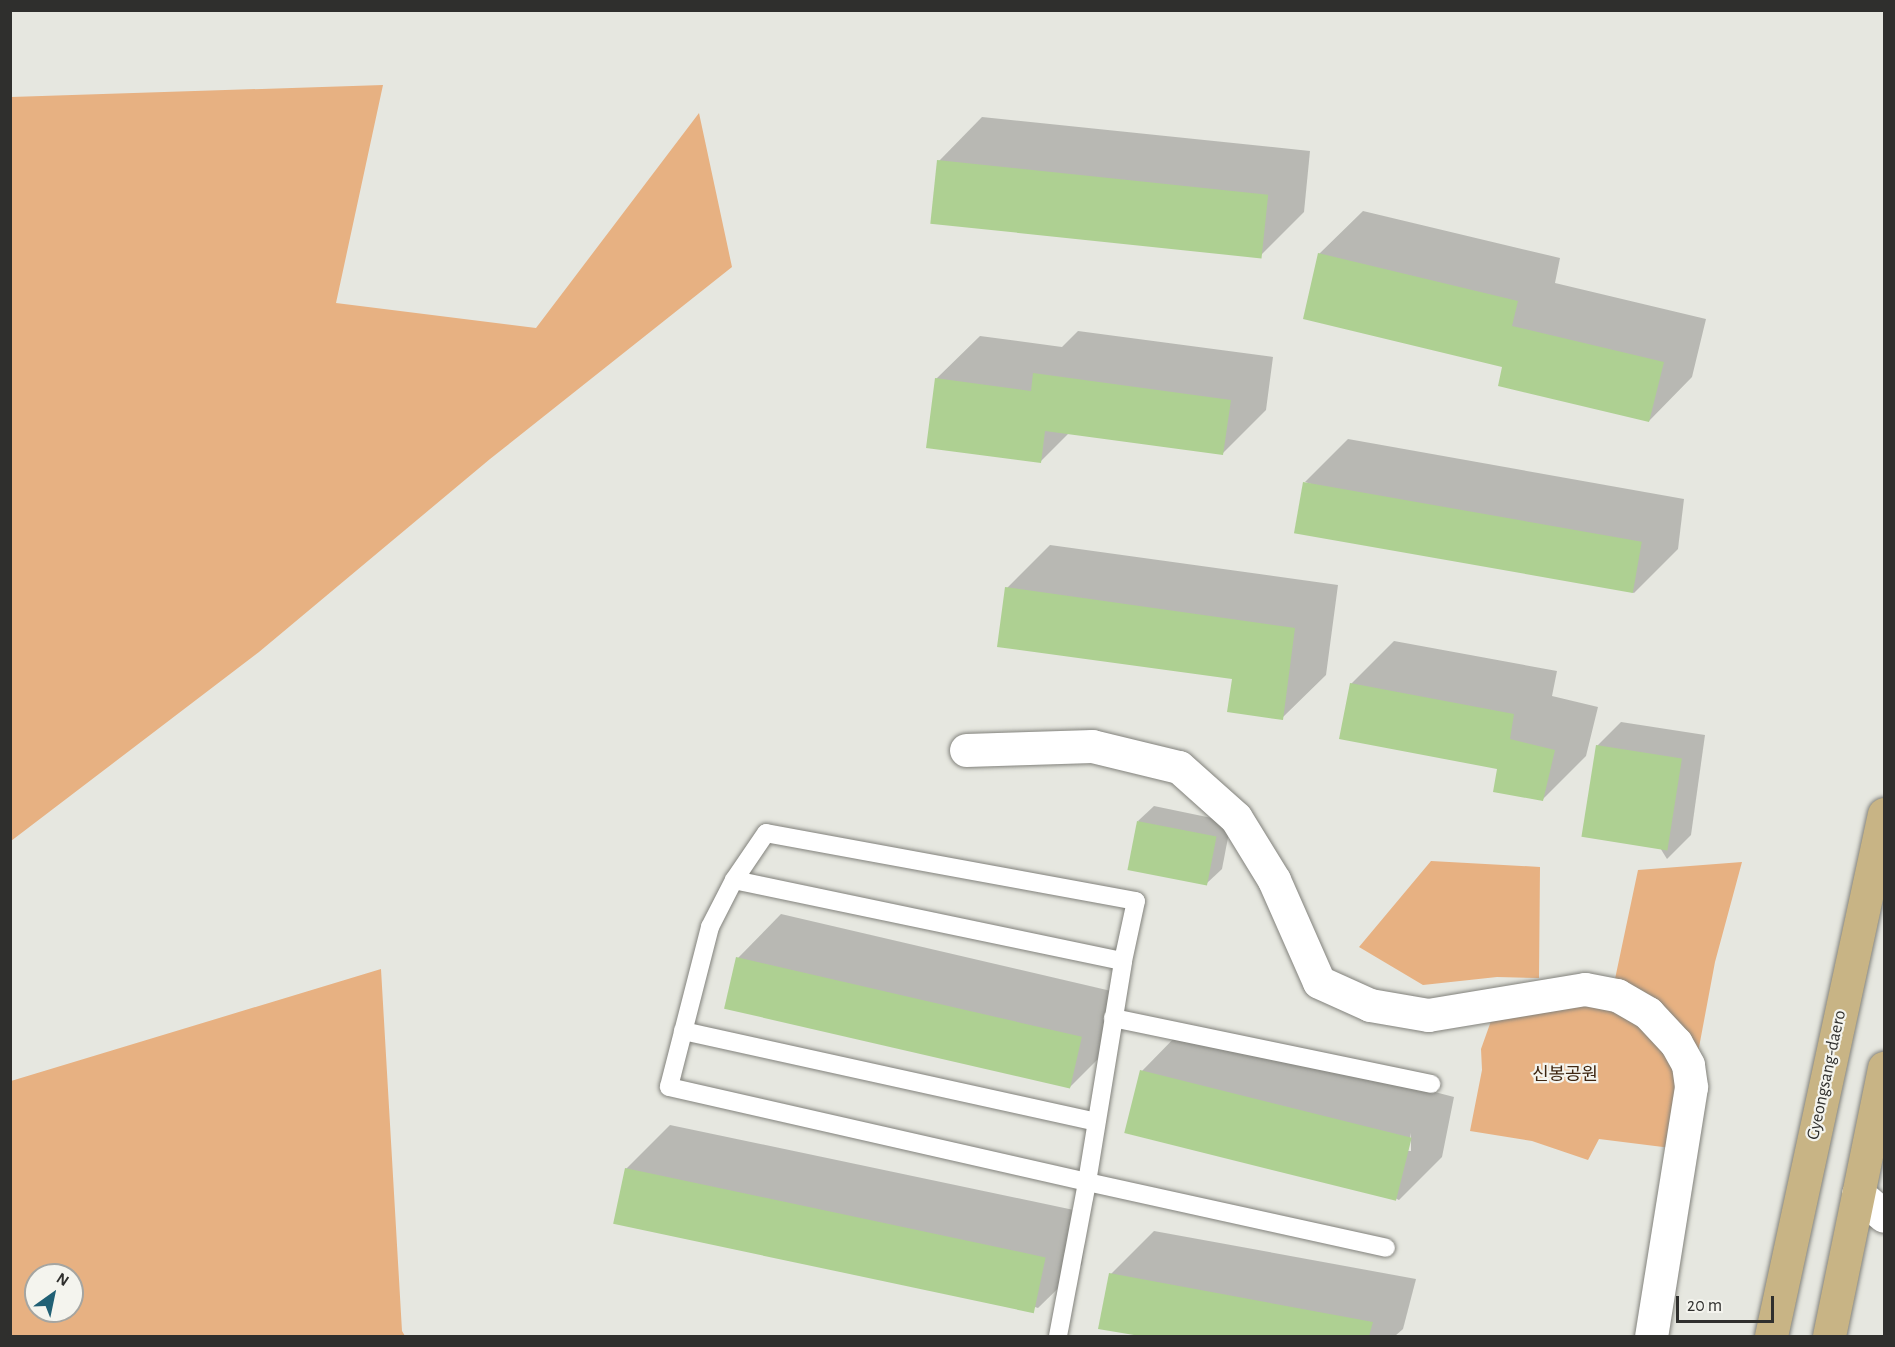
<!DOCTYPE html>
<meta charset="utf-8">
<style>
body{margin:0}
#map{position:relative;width:1895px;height:1347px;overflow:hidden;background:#e6e7e0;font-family:"Alegreya Sans","Noto Sans KR",sans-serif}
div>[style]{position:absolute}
.green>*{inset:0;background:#e7b182}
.shadow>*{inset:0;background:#0003}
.building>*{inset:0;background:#aed092;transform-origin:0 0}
.roads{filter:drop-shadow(0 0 2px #82827c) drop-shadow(0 0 2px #82827c)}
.lane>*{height:18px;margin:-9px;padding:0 9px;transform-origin:9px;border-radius:9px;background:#fff}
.street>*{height:33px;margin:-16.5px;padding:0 16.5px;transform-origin:16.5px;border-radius:16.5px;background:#fff}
.primary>*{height:33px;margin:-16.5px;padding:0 16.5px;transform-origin:16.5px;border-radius:16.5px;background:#c8b485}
span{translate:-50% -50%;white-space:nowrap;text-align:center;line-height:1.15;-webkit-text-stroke:4.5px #f4f4ee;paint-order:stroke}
.park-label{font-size:18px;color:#3e2611}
.street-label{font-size:18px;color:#2f2f2d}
.frame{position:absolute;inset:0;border:12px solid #2f2f2d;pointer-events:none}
.north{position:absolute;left:24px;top:1263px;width:60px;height:60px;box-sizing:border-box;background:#f4f4ee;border:2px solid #a5a5a1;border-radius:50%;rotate:33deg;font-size:16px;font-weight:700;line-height:24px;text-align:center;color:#2f2f2d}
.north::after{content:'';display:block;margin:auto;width:21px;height:27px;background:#206075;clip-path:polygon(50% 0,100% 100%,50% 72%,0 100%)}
.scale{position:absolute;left:1676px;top:1296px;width:98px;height:27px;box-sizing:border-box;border:3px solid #2f2f2d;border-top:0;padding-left:8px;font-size:18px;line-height:21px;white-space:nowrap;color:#2f2f2d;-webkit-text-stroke:4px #f4f4ee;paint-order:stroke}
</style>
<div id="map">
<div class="green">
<i style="clip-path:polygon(383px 85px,336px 303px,536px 328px,699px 113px,732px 267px,490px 459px,259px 652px,11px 841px,11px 97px)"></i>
<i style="clip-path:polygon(1431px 861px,1540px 867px,1539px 978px,1497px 977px,1423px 985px,1359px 947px)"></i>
<i style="clip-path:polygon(1742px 862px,1715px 962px,1697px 1058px,1615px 979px,1638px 870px)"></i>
<i style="clip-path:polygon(evenodd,381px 969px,402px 1331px,405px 1336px,11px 1336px,11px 1081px,381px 969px,36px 1275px,72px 1275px,72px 1311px,36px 1311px,36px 1275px)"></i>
<i style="clip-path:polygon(1572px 999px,1635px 1018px,1677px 1066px,1671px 1148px,1599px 1139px,1588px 1160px,1532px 1141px,1470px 1131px,1482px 1070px,1481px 1049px,1491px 1021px)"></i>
</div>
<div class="shadow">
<i style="clip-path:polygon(982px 117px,1310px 151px,1304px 212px,1261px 255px,939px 161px)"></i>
<i style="clip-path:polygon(1363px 211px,1560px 258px,1555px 283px,1706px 319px,1692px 377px,1649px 421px,1503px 366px,1319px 254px)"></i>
<i style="clip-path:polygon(1078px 331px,1273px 357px,1266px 410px,1223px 453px,1069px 433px,1040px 462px,936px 379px,980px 336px,1062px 347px)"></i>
<i style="clip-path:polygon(1348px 439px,1684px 499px,1678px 549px,1634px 593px,1305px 482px)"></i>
<i style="clip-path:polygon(1050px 545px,1338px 585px,1326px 675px,1282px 718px,1233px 678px,1007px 588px)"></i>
<i style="clip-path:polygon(1394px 641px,1557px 671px,1552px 696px,1598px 707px,1586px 756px,1543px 799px,1499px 768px,1351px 684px)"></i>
<i style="clip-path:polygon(1621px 722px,1705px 735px,1691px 835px,1667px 859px,1597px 746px)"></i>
<i style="clip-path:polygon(1154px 806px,1231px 822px,1222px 869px,1206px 884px,1138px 821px)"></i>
<i style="clip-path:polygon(781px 914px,1124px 994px,1112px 1045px,1069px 1088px,738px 958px)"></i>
<i style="clip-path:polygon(evenodd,1185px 1027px,1454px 1097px,1442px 1157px,1399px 1200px,1142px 1071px,1185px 1027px,1411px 1133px,1411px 1151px,1408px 1151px,1411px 1133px)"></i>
<i style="clip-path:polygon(670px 1125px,1088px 1213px,1082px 1265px,1038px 1308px,626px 1169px)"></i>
<i style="clip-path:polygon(1154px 1231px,1416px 1279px,1403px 1329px,1395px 1336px,1149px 1336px,1100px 1328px,1111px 1274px)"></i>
</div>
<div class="building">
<i style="left:937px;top:160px;width:333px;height:64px;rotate:6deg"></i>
<i style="clip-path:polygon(1318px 253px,1518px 301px,1512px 326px,1664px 362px,1649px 422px,1498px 386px,1502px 367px,1303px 319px)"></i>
<i style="clip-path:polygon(1033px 373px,1231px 400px,1223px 455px,1045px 431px,1041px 463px,926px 448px,935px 378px,1031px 391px)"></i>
<i style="left:1303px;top:482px;width:344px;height:52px;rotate:10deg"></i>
<i style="clip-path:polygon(1005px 587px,1295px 628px,1283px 720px,1227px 712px,1232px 679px,997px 647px)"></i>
<i style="clip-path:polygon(1350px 683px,1514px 714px,1510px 739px,1555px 750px,1543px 801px,1493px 792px,1497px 769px,1339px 739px)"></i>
<i style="left:1596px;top:745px;width:87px;height:93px;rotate:9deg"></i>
<i style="left:1137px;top:821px;width:81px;height:50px;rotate:11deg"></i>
<i style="left:736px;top:957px;width:355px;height:53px;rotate:13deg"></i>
<i style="left:1140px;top:1070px;width:280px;height:65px;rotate:14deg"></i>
<i style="left:625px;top:1168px;width:430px;height:57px;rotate:12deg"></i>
<i style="clip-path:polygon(1109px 1273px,1373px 1322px,1369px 1336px,1140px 1336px,1098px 1329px)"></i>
</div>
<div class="roads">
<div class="lane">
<i style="left:734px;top:880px;width:397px;rotate:11.8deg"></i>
<i style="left:1113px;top:1018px;width:325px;rotate:11.7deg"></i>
<i style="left:683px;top:1031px;width:423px;rotate:12.4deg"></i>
<i style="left:1058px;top:1336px;width:157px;rotate:-79.3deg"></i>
<i style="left:1087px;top:1182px;width:224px;rotate:-80.7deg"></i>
<i style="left:1123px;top:961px;width:61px;rotate:-77.8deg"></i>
<i style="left:1136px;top:901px;width:376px;rotate:-169.6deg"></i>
<i style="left:766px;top:833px;width:57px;rotate:124.2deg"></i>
<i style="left:734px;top:880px;width:53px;rotate:117.1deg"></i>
<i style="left:710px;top:927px;width:165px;rotate:104.4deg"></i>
<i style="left:669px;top:1087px;width:429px;rotate:12.8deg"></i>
<i style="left:1087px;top:1182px;width:306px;rotate:12.4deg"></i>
</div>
<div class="street">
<i style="left:966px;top:750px;width:126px;rotate:-1.8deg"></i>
<i style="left:1092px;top:746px;width:89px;rotate:13.6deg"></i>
<i style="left:1179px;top:767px;width:76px;rotate:41.8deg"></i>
<i style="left:1236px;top:818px;width:73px;rotate:58.5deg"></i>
<i style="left:1274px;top:880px;width:111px;rotate:66.2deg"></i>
<i style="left:1319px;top:982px;width:56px;rotate:24.3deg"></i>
<i style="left:1370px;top:1005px;width:59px;rotate:9.8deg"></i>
<i style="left:1428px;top:1015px;width:159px;rotate:-9.4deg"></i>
<i style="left:1585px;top:989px;width:33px;rotate:11deg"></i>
<i style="left:1617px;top:995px;width:36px;rotate:30deg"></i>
<i style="left:1648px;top:1013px;width:41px;rotate:47deg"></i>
<i style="left:1676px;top:1043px;width:25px;rotate:61deg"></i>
<i style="left:1688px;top:1065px;width:22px;rotate:82deg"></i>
<i style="left:1691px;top:1087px;width:252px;rotate:99.1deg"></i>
<i style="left:1858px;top:1194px;width:34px;rotate:40deg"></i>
</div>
<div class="primary">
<i style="left:1771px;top:1336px;width:534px;rotate:-77.79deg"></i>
<i style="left:1829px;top:1336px;width:274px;rotate:-78.4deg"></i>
</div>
</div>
<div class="park-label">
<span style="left:1565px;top:1075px">신봉공원</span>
</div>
<div class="street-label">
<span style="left:1827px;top:1075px;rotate:-78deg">Gyeongsang-daero</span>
</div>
<div class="frame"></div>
<div class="north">N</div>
<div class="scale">20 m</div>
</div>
